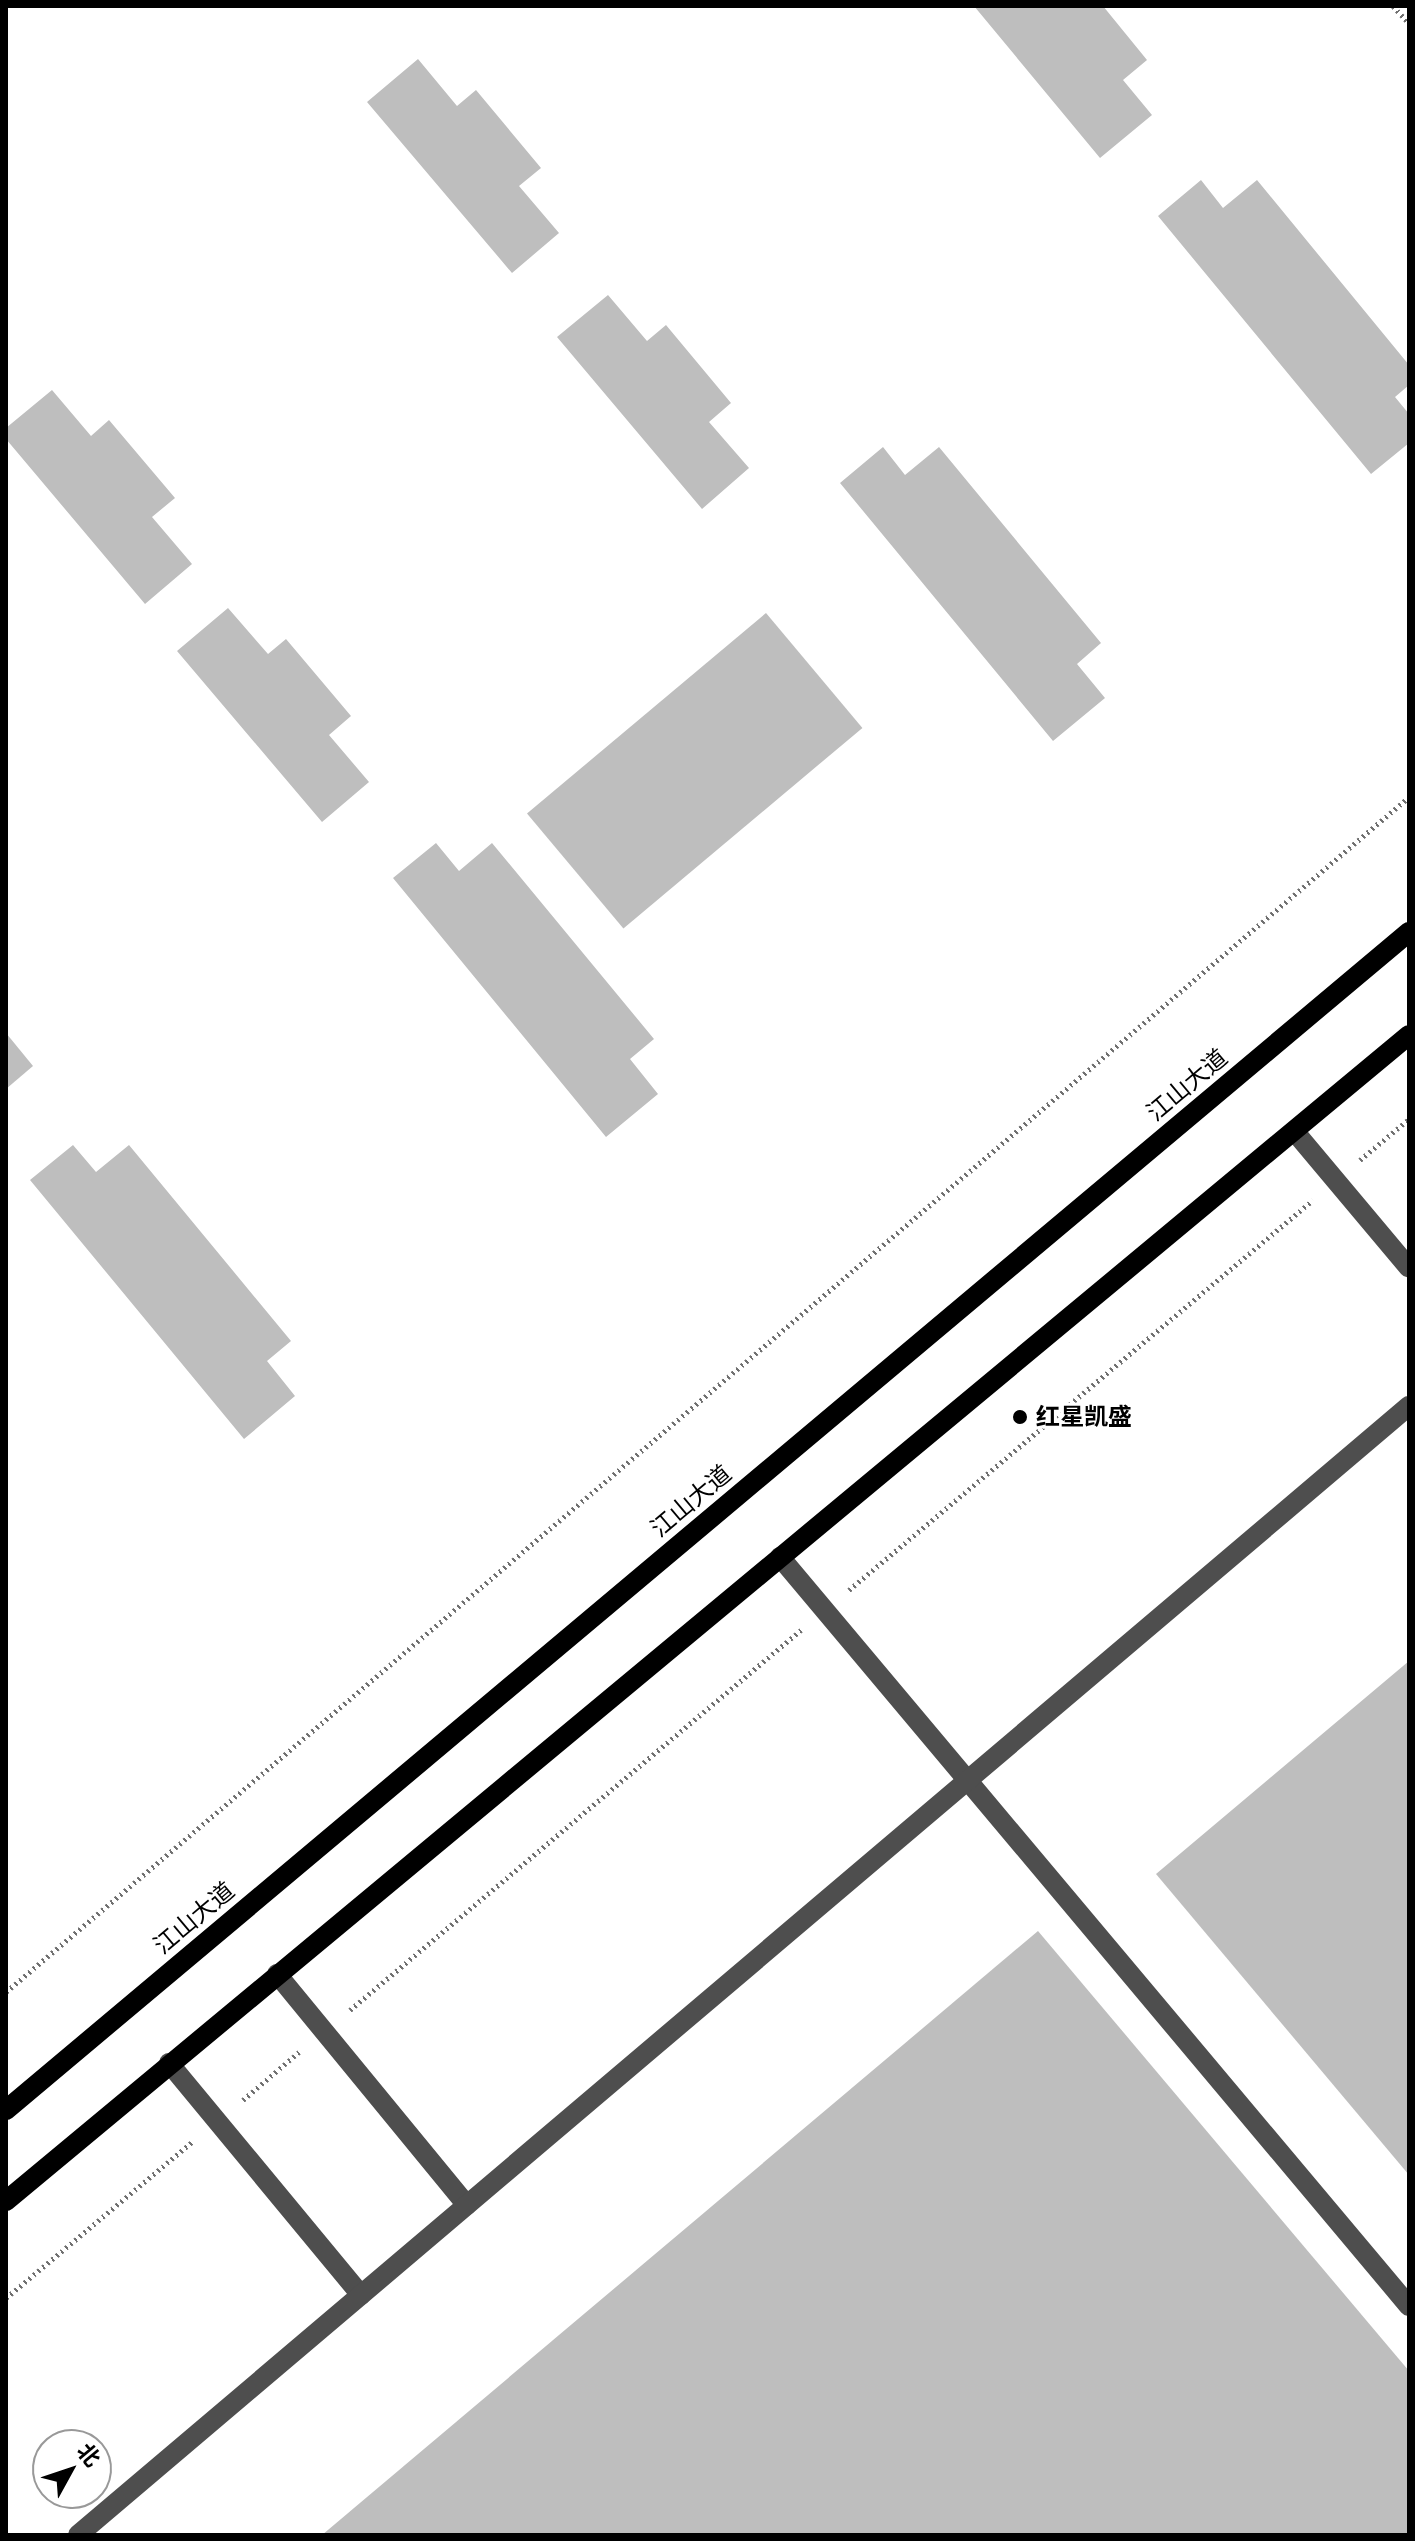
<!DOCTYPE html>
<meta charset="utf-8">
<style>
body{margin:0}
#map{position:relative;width:1415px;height:2541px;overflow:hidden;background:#fff;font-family:Mulish,"Noto Sans SC",sans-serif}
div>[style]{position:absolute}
.building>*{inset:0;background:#bebebe;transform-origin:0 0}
.path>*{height:5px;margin-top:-2.5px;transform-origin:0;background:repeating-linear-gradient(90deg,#707070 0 2px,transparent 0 6px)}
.minor>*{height:20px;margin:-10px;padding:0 10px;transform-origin:10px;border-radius:10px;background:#4e4e4e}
.major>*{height:20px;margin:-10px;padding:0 10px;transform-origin:10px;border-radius:10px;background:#000}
.dots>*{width:22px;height:22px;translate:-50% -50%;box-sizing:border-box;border:4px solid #fff;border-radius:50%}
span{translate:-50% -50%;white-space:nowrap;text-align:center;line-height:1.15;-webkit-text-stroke:6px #fff;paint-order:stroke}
.street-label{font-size:24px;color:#000}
.poi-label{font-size:24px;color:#000;font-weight:700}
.left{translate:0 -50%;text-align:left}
.frame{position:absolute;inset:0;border:8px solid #000;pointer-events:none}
.north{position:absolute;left:32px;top:2429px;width:80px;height:80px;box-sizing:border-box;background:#fff;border:2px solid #999;border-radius:50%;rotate:50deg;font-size:22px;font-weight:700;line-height:32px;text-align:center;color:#000}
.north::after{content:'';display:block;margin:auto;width:28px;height:36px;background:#000;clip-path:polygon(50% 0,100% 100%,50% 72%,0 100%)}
</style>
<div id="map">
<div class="building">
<i style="clip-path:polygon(974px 6px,1103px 6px,1147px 60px,1123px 80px,1152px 115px,1100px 158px)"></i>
<i style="clip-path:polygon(418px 59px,457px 106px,476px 90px,541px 168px,519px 186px,559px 233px,512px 273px,367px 102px)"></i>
<i style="clip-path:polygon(1201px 180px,1223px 208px,1257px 180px,1409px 365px,1409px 385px,1395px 397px,1409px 414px,1409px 443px,1371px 474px,1158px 216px)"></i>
<i style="clip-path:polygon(608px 295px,647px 341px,666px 325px,731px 403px,709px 422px,749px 468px,702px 509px,557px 337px)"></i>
<i style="clip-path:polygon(52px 390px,91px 436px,109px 420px,175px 498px,152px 517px,192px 564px,145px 604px,6px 439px,6px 428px)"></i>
<i style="clip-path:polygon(883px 447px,905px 475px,939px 447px,1101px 643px,1077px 664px,1105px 698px,1053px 741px,840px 483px)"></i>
<i style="clip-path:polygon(228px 608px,268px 654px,286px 639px,351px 716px,329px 735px,369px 782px,322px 822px,177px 651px)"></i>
<i style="left:766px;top:613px;width:150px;height:312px;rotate:50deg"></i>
<i style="clip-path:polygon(436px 843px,459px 871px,492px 843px,654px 1039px,630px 1059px,658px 1094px,606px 1137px,393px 878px)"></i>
<i style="clip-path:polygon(6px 1033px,33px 1066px,6px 1089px)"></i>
<i style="clip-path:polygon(73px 1145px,96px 1172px,129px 1145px,291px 1341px,267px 1361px,295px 1396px,244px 1439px,30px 1180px)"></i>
<i style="clip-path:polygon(1409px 1661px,1409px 2175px,1156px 1874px)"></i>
<i style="clip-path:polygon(1038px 1931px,1409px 2371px,1409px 2535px,322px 2535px)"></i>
</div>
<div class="path">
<i style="left:1393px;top:6px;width:23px;rotate:47deg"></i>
<i style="left:1360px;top:1160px;width:64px;rotate:-39.9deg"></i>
<i style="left:849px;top:1590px;width:606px;rotate:-40.05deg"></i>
<i style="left:6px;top:1992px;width:1843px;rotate:-40.42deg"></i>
<i style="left:350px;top:2010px;width:590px;rotate:-40.12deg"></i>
<i style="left:243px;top:2100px;width:74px;rotate:-40.6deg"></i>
<i style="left:6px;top:2298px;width:243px;rotate:-40deg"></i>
</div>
<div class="minor">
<i style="left:1295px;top:1132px;width:177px;rotate:50deg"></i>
<i style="left:780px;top:1557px;width:978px;rotate:49.98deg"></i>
<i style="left:277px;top:1974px;width:299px;rotate:50.6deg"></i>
<i style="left:169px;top:2063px;width:301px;rotate:50.4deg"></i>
<i style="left:78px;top:2535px;width:1745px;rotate:-40.31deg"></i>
</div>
<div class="major">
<i style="left:6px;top:2110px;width:1832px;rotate:-40.02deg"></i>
<i style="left:6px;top:2201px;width:1824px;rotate:-39.73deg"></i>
</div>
<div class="dots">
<i style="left:1020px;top:1417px;background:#000"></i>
</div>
<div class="street-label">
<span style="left:1187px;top:1085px;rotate:-40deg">江山大道</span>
<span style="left:691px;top:1501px;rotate:-40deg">江山大道</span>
<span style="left:194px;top:1918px;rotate:-40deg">江山大道</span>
</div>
<div class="poi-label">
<span class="left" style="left:1036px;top:1417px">红星凯盛</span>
</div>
<div class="frame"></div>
<div class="north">北</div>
</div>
